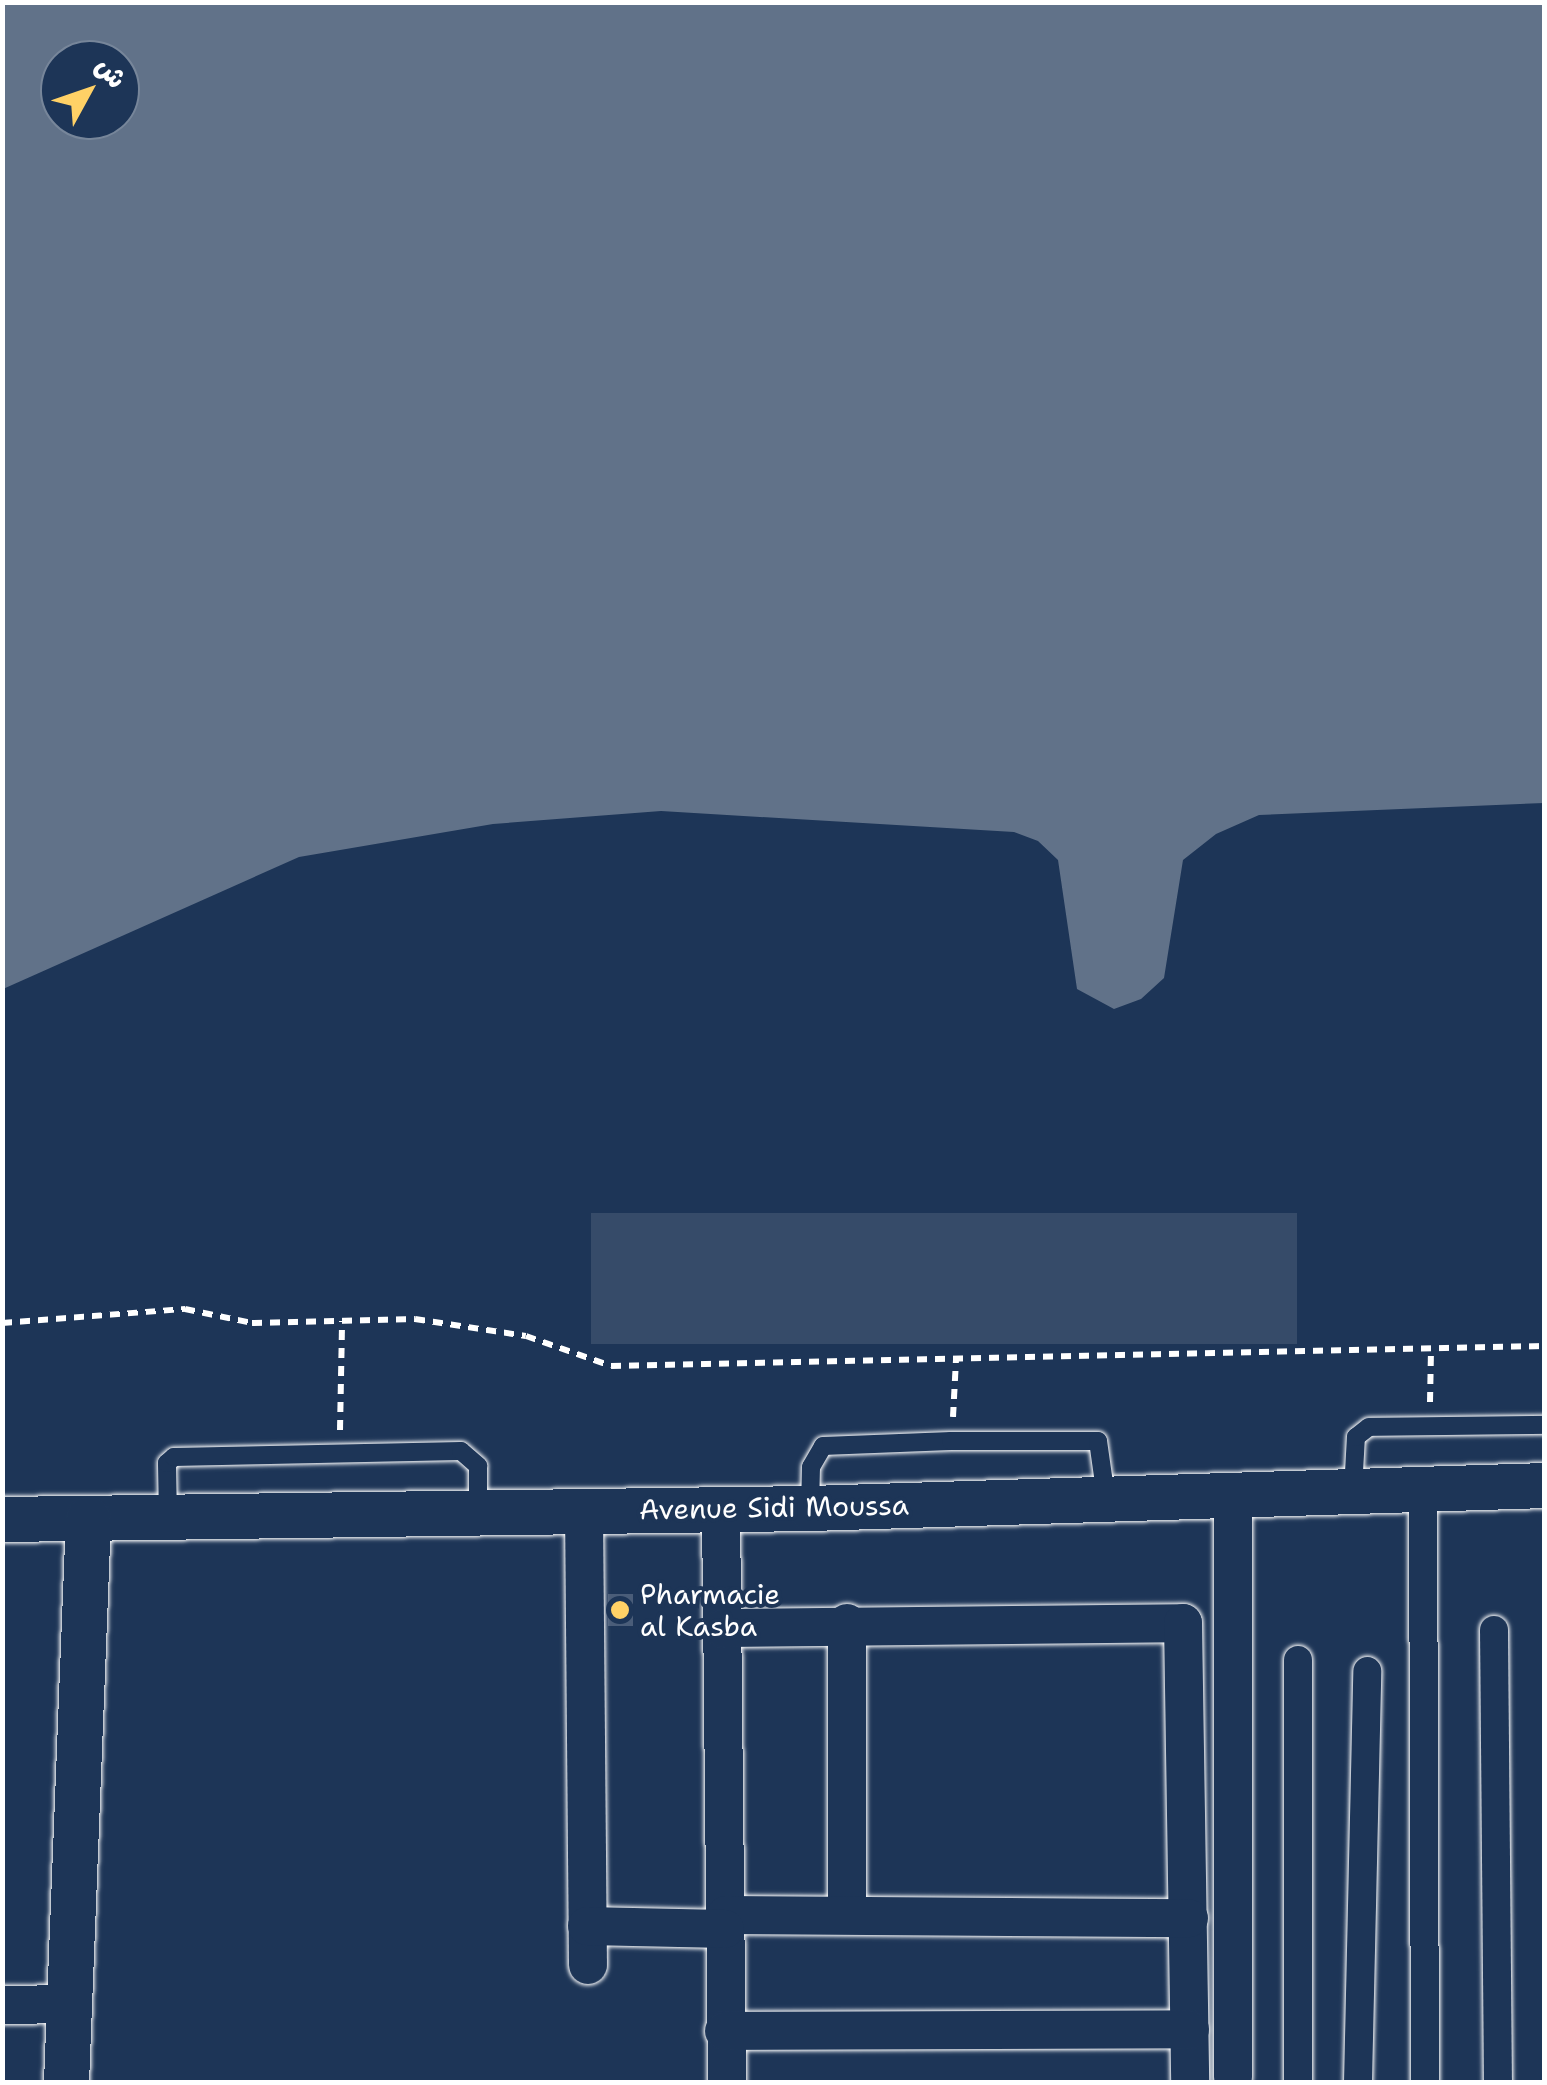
<!DOCTYPE html>
<meta charset="utf-8">
<style>
body{margin:0}
#map{position:relative;width:1547px;height:2085px;overflow:hidden;background:#1d3557;font-family:"Shantell Sans","Playpen Sans Arabic",sans-serif}
div>[style]{position:absolute}
.green>*{inset:0;background:#364b69;transform-origin:0 0}
.water>*{inset:0;background:#617289}
.building>*{inset:0;background:#4a5d79;transform-origin:0 0}
.path>*{height:6px;margin-top:-3px;transform-origin:0;background:repeating-linear-gradient(90deg,#fff 0 10px,transparent 0 18px)}
.roads{filter:drop-shadow(0 0 2px #fff) drop-shadow(0 0 2px #fff)}
.service>*{height:18px;margin:-9px;padding:0 9px;transform-origin:9px;border-radius:9px;background:#1d3557}
.pedestrian>*{height:28px;margin:-14px;padding:0 14px;transform-origin:14px;border-radius:14px;background:#1d3557}
.minor>*{height:38px;margin:-19px;padding:0 19px;transform-origin:19px;border-radius:19px;background:#1d3557}
.tertiary>*{height:45px;margin:-22.5px;padding:0 22.5px;transform-origin:22.5px;border-radius:22.5px;background:#1d3557}
.dots>*{width:28px;height:28px;translate:-50% -50%;box-sizing:border-box;border:5px solid #1d3557;border-radius:50%}
span{translate:-50% -50%;white-space:nowrap;text-align:center;line-height:1.15;-webkit-text-stroke:8px #1d3557;paint-order:stroke}
.street-label{font-size:28px;color:#fff}
.poi-label{font-size:28px;color:#fff}
.left{translate:0 -50%;text-align:left}
.frame{position:absolute;inset:0;border:5px solid #fff;pointer-events:none}
.north{position:absolute;left:40px;top:40px;width:100px;height:100px;box-sizing:border-box;background:#1d3557;border:2px solid #77869a;border-radius:50%;rotate:50deg;font-size:28px;font-weight:700;line-height:40px;text-align:center;color:#fff}
.north::after{content:'';display:block;margin:auto;width:35px;height:45px;background:#ffd166;clip-path:polygon(50% 0,100% 100%,50% 72%,0 100%)}
</style>
<div id="map">
<div class="green">
<i style="left:1297px;top:1213px;width:131px;height:706px;rotate:90deg"></i>
</div>
<div class="water">
<i style="clip-path:polygon(evenodd,2px 3px,1544px 3px,1544px 803px,1259px 815px,1216px 834px,1183px 860px,1164px 978px,1141px 999px,1114px 1009px,1077px 989px,1058px 860px,1038px 841px,1014px 832px,661px 811px,493px 824px,299px 857px,3px 989px,2px 3px,60px 60px,120px 60px,120px 120px,60px 120px,60px 60px)"></i>
</div>
<div class="building">
<i style="left:608px;top:1594px;width:25px;height:32px"></i>
</div>
<div class="path">
<i style="left:2px;top:1323px;width:184px;rotate:-4.4deg"></i>
<i style="left:185px;top:1309px;width:68px;rotate:11.8deg"></i>
<i style="left:252px;top:1323px;width:163px;rotate:-1.4deg"></i>
<i style="left:415px;top:1319px;width:112px;rotate:8.7deg"></i>
<i style="left:526px;top:1336px;width:90px;rotate:19.4deg"></i>
<i style="left:611px;top:1366px;width:933px;rotate:-1.23deg"></i>
<i style="left:1430px;top:1402px;width:53px;rotate:-88.9deg"></i>
<i style="left:953px;top:1417px;width:58px;rotate:-87deg"></i>
<i style="left:340px;top:1430px;width:109px;rotate:-88.9deg"></i>
</div>
<div class="roads">
<div class="service">
<i style="left:1353px;top:1490px;width:53px;rotate:-86.8deg"></i>
<i style="left:1356px;top:1437px;width:16px;rotate:-38deg"></i>
<i style="left:1369px;top:1427px;width:175px;rotate:-0.7deg"></i>
<i style="left:810px;top:1508px;width:41px;rotate:-88.6deg"></i>
<i style="left:811px;top:1467px;width:24px;rotate:-60deg"></i>
<i style="left:823px;top:1446px;width:128px;rotate:-2.2deg"></i>
<i style="left:951px;top:1441px;width:147px"></i>
<i style="left:1098px;top:1441px;width:57px;rotate:81.9deg"></i>
<i style="left:168px;top:1517px;width:54px;rotate:-91.1deg"></i>
<i style="left:167px;top:1463px;width:9px;rotate:-41deg"></i>
<i style="left:174px;top:1457px;width:287px;rotate:-1.2deg"></i>
<i style="left:461px;top:1451px;width:23px;rotate:41deg"></i>
<i style="left:478px;top:1466px;width:45px;rotate:90deg"></i>
</div>
<div class="pedestrian">
<i style="left:1423px;top:1490px;width:592px;rotate:89.81deg"></i>
<i style="left:1494px;top:1630px;width:452px;rotate:89.5deg"></i>
<i style="left:1298px;top:1660px;width:422px;rotate:90deg"></i>
<i style="left:1358px;top:2082px;width:411px;rotate:-88.7deg"></i>
</div>
<div class="minor">
<i style="left:721px;top:1509px;width:573px;rotate:89.4deg"></i>
<i style="left:584px;top:1510px;width:455px;rotate:89.5deg"></i>
<i style="left:723px;top:1628px;width:460px;rotate:-0.6deg"></i>
<i style="left:1183px;top:1623px;width:459px;rotate:89.1deg"></i>
<i style="left:847px;top:1914px;width:291px;rotate:-90deg"></i>
<i style="left:726px;top:1915px;width:463px;rotate:0.4deg"></i>
<i style="left:587px;top:1926px;width:138px;rotate:1.2deg"></i>
<i style="left:2px;top:2005px;width:69px;rotate:-0.8deg"></i>
<i style="left:724px;top:2031px;width:466px;rotate:-0.2deg"></i>
<i style="left:1233px;top:2077px;width:584px;rotate:-90deg"></i>
</div>
<div class="tertiary">
<i style="left:2px;top:1519px;width:808px;rotate:-0.78deg"></i>
<i style="left:810px;top:1508px;width:734px;rotate:-1.79deg"></i>
<i style="left:66px;top:2082px;width:564px;rotate:-87.77deg"></i>
</div>
</div>
<div class="dots">
<i style="left:620px;top:1610px;background:#ffd166"></i>
</div>
<div class="street-label">
<span style="left:774px;top:1507px;rotate:-1deg">Avenue Sidi Moussa</span>
</div>
<div class="poi-label">
<span class="left" style="left:640px;top:1610px">Pharmacie<br>al Kasba</span>
</div>
<div class="frame"></div>
<div class="north">ش</div>
</div>
